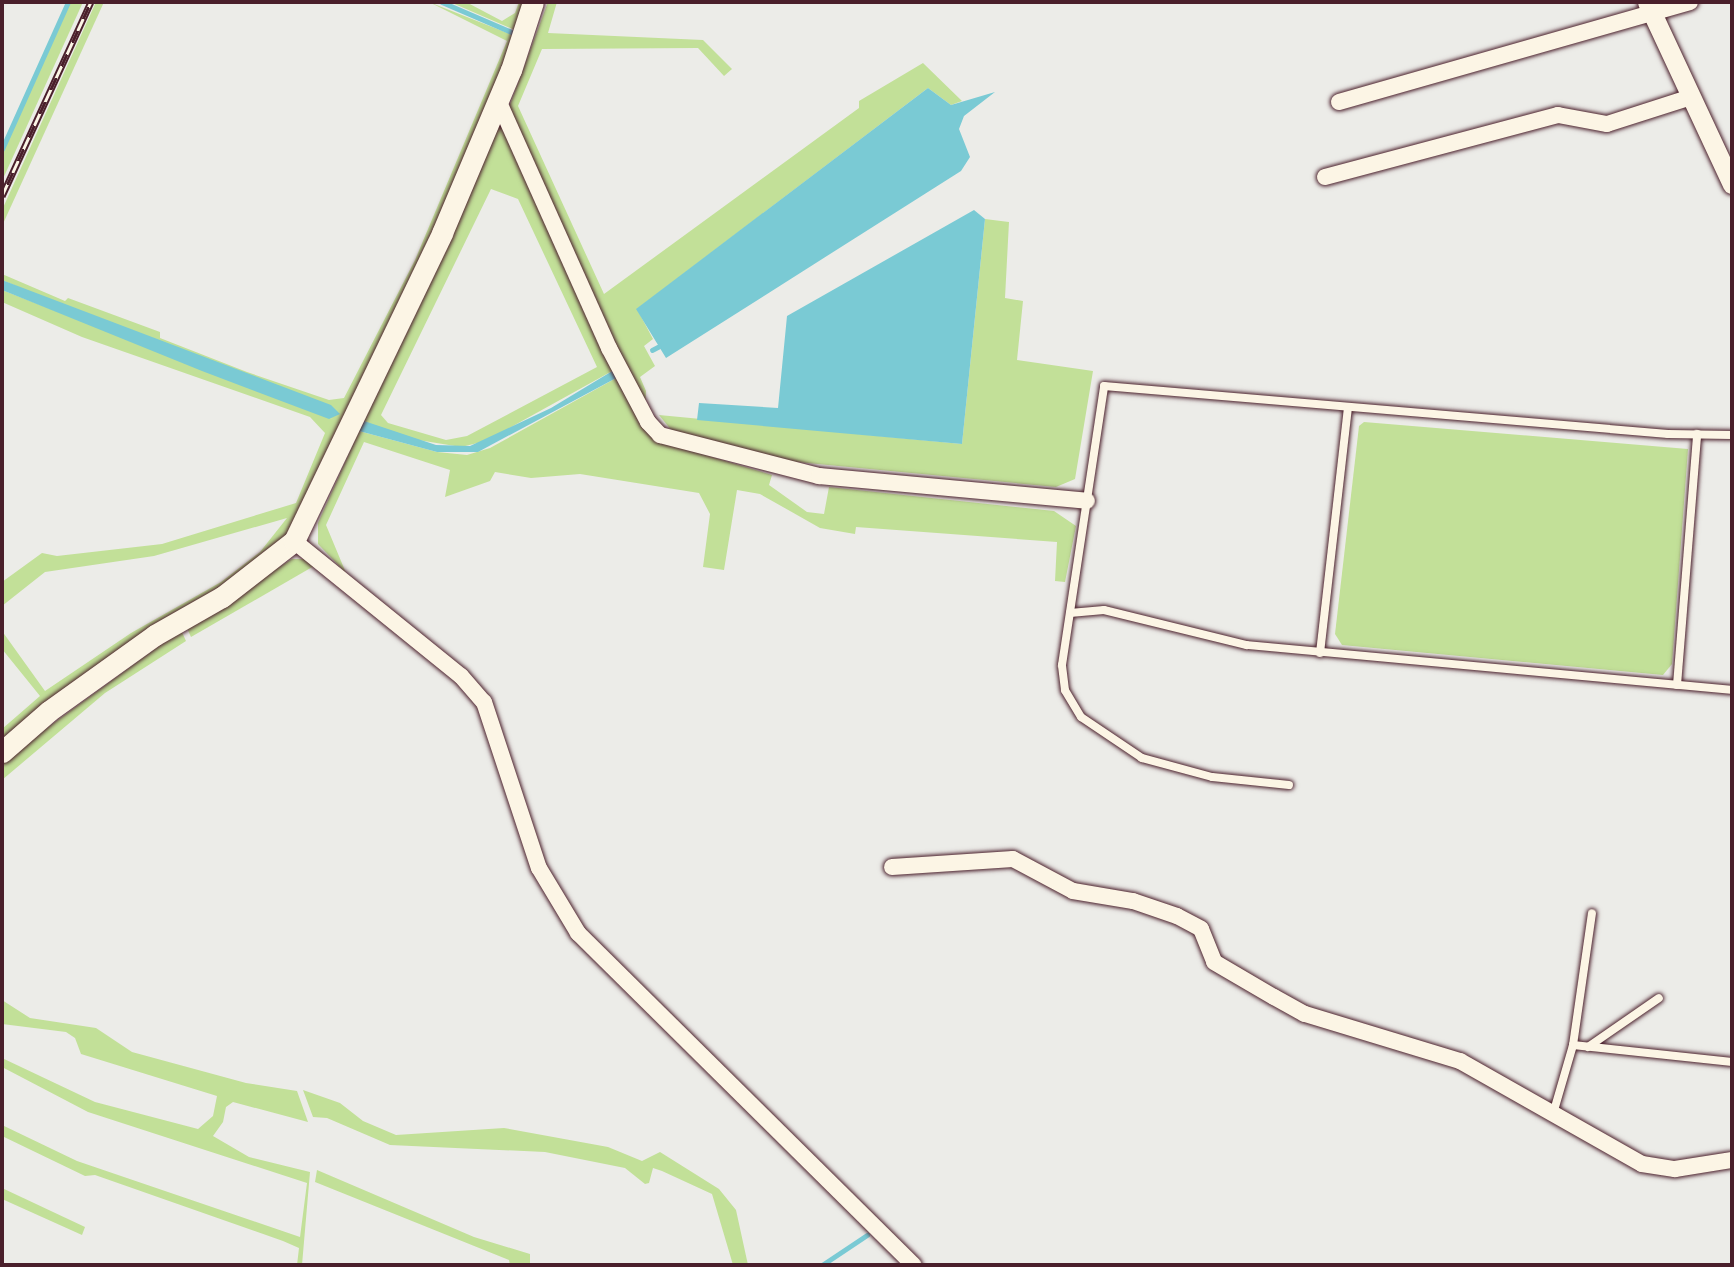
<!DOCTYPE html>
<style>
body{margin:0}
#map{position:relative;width:1734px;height:1267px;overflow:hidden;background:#ecece8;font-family:"Comic Neue",sans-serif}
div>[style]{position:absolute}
.green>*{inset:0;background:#c2e098}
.water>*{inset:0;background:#7acad4}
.stream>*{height:4.5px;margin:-2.25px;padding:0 2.25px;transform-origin:2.25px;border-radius:2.25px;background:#7acad4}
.roads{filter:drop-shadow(0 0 2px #4a1f2b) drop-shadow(0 0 2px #4a1f2b)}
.service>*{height:8px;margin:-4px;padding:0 4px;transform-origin:4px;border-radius:4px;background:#fcf5e5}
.minor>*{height:16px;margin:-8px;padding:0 8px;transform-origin:8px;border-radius:8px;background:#fcf5e5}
.tertiary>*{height:19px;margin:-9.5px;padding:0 9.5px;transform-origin:9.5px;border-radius:9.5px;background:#fcf5e5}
.secondary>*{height:21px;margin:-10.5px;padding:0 10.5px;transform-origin:10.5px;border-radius:10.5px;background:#fcf5e5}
.rail>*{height:7px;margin-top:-3.5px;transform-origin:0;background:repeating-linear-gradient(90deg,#fcf5e5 0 13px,#4a1f2b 0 26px);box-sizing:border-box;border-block:2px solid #4a1f2b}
span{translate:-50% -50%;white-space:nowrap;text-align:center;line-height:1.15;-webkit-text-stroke:6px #fcf5e5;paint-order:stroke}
.frame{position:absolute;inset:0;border:4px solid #4a1f2b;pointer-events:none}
</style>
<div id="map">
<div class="green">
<i style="clip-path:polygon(70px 2px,83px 2px,2px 181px,2px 152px)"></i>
<i style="clip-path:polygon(96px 2px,104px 2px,2px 226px,2px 210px)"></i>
<i style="clip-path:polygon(429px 2px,515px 36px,448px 202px,299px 516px,279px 545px,2px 741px,2px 729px,40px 696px,2px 649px,2px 631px,45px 691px,131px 633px,221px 582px,260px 552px,287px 518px,154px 556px,45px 572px,2px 606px,2px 582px,42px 553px,57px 556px,162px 544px,296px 503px,325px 433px,310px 417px,82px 337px,2px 302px,2px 290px,335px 420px,2px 280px,2px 274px,65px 301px,68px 298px,160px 332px,160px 338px,247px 372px,329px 400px,344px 398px,415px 260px,507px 41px)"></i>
<i style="clip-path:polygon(450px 2px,466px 2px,502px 21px,515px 13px,519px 2px,527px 2px,517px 31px)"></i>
<i style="clip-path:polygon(548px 2px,557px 2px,548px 33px,703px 40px,732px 69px,724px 76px,698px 48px,542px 49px,518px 106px,604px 294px,859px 108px,859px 101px,923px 63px,962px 101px,951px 105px,928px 88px,637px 309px,653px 339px,644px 346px,655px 366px,640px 377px,646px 391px,645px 412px,508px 110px)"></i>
<i style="clip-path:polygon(evenodd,503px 123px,614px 370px,486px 441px,461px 447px,400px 437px,364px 421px,498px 125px,503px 123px,491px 189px,518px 199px,597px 367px,467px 436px,446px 440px,388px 423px,381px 415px,491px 189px)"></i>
<i style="clip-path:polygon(985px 219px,1009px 222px,1005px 298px,1023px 301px,1017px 360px,1093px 371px,1075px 479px,1056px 487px,776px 460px,672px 431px,659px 415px,962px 444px)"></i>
<i style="clip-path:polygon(618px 377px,638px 419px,655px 440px,772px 475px,769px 485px,807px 512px,824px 514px,829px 487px,1054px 511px,1076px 526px,1065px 582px,1055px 581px,1057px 542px,856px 527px,855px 534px,820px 528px,760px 494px,737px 490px,724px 570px,703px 567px,710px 514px,699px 493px,580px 474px,531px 478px,495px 472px,490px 481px,445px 497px,450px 470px,364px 442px,326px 525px,346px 573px,318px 544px,318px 523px,359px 431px,437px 452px,467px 455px,490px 448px)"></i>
<i style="clip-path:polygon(1364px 422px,1688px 449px,1672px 664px,1663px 675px,1342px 645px,1335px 634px,1359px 426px)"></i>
<i style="clip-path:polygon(292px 559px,306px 559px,314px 566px,191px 637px,186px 626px)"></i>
<i style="clip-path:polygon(181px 630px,186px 641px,105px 693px,2px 780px,2px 764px,25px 744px)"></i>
<i style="clip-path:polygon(2px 1000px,30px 1018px,96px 1028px,132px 1052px,246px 1083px,297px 1091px,308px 1122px,233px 1102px,226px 1107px,223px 1122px,213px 1136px,249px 1157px,310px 1172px,302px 1265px,297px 1265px,299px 1248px,283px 1241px,95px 1175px,85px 1176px,2px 1136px,2px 1125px,77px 1161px,300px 1237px,307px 1183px,88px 1112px,2px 1067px,2px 1058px,95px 1102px,198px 1129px,213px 1116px,217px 1096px,81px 1054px,75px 1038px,66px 1032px,2px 1024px)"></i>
<i style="clip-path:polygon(303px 1090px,340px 1103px,363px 1121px,396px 1135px,504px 1128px,608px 1147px,642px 1161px,660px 1152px,719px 1189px,736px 1210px,748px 1265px,733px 1265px,712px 1194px,662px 1171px,653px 1168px,649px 1183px,645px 1184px,625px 1168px,545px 1152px,390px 1145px,327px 1118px,313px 1117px)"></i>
<i style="clip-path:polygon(317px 1170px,474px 1237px,530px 1254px,530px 1265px,510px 1265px,509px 1260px,315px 1182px)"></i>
<i style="clip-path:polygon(2px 1188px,85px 1227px,82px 1235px,2px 1199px)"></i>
</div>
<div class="water">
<i style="clip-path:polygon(928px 88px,951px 105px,995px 92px,964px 116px,959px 129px,970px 157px,961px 171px,666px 358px,636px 309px)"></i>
<i style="clip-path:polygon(974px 210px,985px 219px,962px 444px,697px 420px,699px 403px,778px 408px,787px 316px)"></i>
<i style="clip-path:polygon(2px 280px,331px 405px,340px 414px,329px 419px,202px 371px,2px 290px)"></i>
<i style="clip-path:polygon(614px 370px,618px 377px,478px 452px,437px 452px,359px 431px,364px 421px,436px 445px,470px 446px,551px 408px)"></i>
</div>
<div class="stream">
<i style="left:442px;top:2px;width:78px;rotate:23.3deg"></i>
<i style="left:2px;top:149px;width:161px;rotate:-65.8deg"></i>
<i style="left:652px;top:350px;width:7px;rotate:-27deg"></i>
<i style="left:822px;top:1265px;width:54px;rotate:-33.7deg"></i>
</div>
<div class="roads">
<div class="service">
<i style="left:1070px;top:613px;width:34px;rotate:-5deg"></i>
<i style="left:1104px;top:610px;width:147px;rotate:13.8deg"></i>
<i style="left:1247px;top:645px;width:487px;rotate:5.3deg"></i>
<i style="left:1320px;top:653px;width:247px;rotate:-83.5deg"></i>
<i style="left:1677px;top:685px;width:252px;rotate:-85.4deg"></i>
<i style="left:1289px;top:785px;width:77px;rotate:-174.1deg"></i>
<i style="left:1212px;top:777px;width:73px;rotate:-164.8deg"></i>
<i style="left:1142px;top:758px;width:73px;rotate:-146.1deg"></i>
<i style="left:1081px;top:717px;width:31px;rotate:-121deg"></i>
<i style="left:1065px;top:690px;width:25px;rotate:-97deg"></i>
<i style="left:1062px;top:665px;width:282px;rotate:-81.4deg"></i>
<i style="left:1104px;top:386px;width:566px;rotate:4.86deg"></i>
<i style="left:1668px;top:434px;width:64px;rotate:0.9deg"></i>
<i style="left:1573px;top:1045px;width:160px;rotate:6.1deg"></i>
<i style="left:1588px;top:1047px;width:86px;rotate:-34.6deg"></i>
<i style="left:1553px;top:1114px;width:72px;rotate:-73.8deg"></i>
<i style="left:1573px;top:1045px;width:133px;rotate:-81.8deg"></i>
</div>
<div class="minor">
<i style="left:498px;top:100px;width:272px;rotate:65.9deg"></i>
<i style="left:609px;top:348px;width:84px;rotate:62.2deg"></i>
<i style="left:648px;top:422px;width:18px;rotate:47deg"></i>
<i style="left:660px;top:435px;width:164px;rotate:14.5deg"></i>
<i style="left:819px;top:476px;width:269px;rotate:5.3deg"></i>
<i style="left:1339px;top:102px;width:365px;rotate:-15.9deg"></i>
<i style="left:1325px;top:177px;width:241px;rotate:-14.9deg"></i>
<i style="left:1558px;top:115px;width:50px;rotate:10.4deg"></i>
<i style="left:1607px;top:124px;width:88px;rotate:-17.8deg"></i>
<i style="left:294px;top:541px;width:215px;rotate:39deg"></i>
<i style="left:461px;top:676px;width:35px;rotate:49deg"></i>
<i style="left:484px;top:702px;width:175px;rotate:71.7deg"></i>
<i style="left:539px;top:868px;width:76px;rotate:59deg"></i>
<i style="left:578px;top:933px;width:472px;rotate:44.7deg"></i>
<i style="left:892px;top:867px;width:121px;rotate:-3.8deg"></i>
<i style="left:1013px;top:859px;width:68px;rotate:28.1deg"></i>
<i style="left:1073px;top:891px;width:61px;rotate:9.5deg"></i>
<i style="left:1133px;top:901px;width:46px;rotate:18.8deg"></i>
<i style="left:1177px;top:916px;width:27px;rotate:28deg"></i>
<i style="left:1201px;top:929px;width:35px;rotate:68deg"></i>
<i style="left:1214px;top:962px;width:69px;rotate:30.3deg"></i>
<i style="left:1274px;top:997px;width:35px;rotate:29deg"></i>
<i style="left:1305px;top:1014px;width:162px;rotate:16.9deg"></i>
<i style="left:1460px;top:1061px;width:209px;rotate:29.5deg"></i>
<i style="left:1642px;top:1164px;width:33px;rotate:9deg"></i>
<i style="left:1675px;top:1169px;width:58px;rotate:-9deg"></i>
</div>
<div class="tertiary">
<i style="left:1647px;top:2px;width:201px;rotate:65deg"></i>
</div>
<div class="secondary">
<i style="left:2px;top:752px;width:62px;rotate:-41.1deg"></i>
<i style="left:49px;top:711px;width:130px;rotate:-35.6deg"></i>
<i style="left:155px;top:635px;width:77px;rotate:-29.6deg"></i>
<i style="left:222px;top:597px;width:91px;rotate:-37.9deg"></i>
<i style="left:294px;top:541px;width:342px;rotate:-64.3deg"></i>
<i style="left:442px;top:233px;width:177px;rotate:-67.1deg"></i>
<i style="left:511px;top:70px;width:71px;rotate:-72.1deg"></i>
</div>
</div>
<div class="rail">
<i style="left:2px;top:196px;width:213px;rotate:-65.4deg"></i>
</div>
<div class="frame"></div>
</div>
